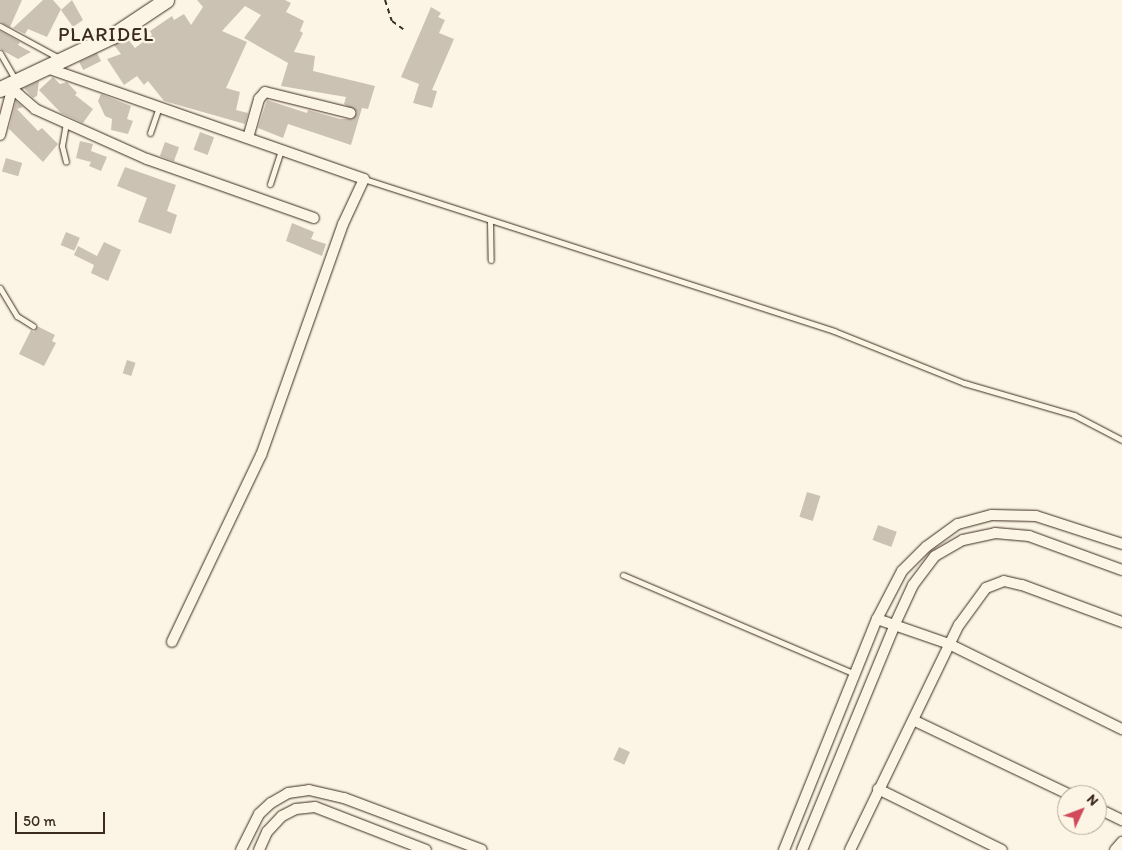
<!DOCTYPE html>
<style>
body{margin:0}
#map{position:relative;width:1122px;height:850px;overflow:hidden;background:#fcf5e5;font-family:Itim,sans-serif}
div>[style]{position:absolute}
.building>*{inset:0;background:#ccc2b3;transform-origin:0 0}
.path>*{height:2px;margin-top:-1px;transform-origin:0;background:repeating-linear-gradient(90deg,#3b2a1e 0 5px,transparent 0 9px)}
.roads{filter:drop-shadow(0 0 1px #3b2a1e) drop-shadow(0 0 1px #3b2a1e)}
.service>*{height:5px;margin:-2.5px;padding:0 2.5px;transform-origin:2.5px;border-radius:2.5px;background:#fcf5e5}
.minor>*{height:10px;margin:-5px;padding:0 5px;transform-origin:5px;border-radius:5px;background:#fcf5e5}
.secondary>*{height:15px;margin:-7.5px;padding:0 7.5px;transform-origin:7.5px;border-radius:7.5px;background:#fcf5e5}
span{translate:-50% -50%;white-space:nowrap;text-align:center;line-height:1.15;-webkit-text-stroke:4.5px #fcf5e5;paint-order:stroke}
.quarter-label{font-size:20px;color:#3b2a1e;letter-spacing:1px}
.north{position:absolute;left:1057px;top:785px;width:50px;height:50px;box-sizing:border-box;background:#fcf5e5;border:1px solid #afa495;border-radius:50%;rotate:47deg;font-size:14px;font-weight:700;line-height:20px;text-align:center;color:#3b2a1e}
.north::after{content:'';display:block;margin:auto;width:18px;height:22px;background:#d1495b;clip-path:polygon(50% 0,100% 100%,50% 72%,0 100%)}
.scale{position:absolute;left:15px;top:812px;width:90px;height:22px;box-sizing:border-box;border:2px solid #3b2a1e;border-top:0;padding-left:6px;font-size:15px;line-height:18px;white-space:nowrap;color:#3b2a1e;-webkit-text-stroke:4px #fcf5e5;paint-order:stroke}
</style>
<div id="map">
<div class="building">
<i style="clip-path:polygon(0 0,22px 0,10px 27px,0 22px)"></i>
<i style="clip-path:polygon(43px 0,53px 0,61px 9px,47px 37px,28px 29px,25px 34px,13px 28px)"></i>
<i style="clip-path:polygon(72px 0,83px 20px,73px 27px,61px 10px)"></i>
<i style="clip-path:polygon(197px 0,285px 0,291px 3px,286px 12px,304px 21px,300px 31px,303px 33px,294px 52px,315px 56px,313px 71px,375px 86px,368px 109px,362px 108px,351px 145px,288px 124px,283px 138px,258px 128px,267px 100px,307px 113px,308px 110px,340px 119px,352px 119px,357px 112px,344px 104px,346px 97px,281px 86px,288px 63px,244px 38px,261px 15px,245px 6px,222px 31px,247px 42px,226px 88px,240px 92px,236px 110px,248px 113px,245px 124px,164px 101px,148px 81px,144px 85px,137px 76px,124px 85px,107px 59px,121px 54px,114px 45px,127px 38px,135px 48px,152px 35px,150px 31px,172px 16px,174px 20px,184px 14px,191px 25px,203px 7px)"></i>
<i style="clip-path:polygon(431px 7px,441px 13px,438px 17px,445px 20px,439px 33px,454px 39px,432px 90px,437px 91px,432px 108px,413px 103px,419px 84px,401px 77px)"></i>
<i style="clip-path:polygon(0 31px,20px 42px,18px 45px,31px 52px,18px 59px,0 49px)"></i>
<i style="left:97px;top:53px;width:9px;height:20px;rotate:63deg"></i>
<i style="clip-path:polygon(53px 77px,60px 84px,67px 82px,77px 93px,75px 95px,93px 109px,83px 123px,61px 113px,39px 90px)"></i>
<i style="clip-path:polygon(39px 81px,37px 96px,33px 98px,24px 88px)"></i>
<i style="clip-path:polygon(101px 94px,131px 106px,127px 119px,133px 121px,128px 134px,111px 130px,112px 119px,105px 116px,98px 101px)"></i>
<i style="clip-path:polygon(16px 101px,23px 107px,17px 109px,38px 131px,42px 128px,58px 144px,43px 162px,9px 129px)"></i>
<i style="left:200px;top:132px;width:15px;height:19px;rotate:20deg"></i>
<i style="clip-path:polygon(80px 141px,93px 144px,91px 151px,107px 157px,101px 171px,89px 166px,91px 162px,76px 158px)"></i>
<i style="left:165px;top:142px;width:15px;height:15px;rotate:20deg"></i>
<i style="left:6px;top:158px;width:17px;height:14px;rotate:17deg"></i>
<i style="clip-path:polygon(125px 167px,176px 185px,167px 211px,177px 215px,171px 234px,138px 222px,147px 198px,117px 186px)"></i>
<i style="clip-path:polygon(292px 223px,314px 232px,311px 239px,326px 244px,322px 256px,286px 241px)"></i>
<i style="left:66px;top:232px;width:15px;height:14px;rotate:23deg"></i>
<i style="clip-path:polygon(104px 242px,121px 250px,108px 281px,91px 273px,94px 265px,74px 255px,78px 246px,97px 256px)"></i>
<i style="clip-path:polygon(37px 326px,55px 335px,52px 341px,56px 343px,44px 366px,19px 354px,31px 330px,34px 332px)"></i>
<i style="left:127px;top:360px;width:9px;height:14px;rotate:18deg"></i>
<i style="left:807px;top:492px;width:14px;height:26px;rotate:17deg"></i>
<i style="left:878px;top:525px;width:20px;height:16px;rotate:20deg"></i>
<i style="left:619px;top:747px;width:12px;height:14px;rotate:24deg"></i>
</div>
<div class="path">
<i style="left:385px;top:0;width:22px;rotate:72deg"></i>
<i style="left:392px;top:21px;width:14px;rotate:36deg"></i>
</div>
<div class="roads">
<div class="service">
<i style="left:0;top:26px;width:67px;rotate:28.5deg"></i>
<i style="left:0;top:53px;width:30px;rotate:60deg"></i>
<i style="left:66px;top:123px;width:23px;rotate:100deg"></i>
<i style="left:62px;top:146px;width:16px;rotate:76deg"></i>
<i style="left:150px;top:133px;width:28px;rotate:-71deg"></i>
<i style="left:364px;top:179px;width:494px;rotate:17.9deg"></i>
<i style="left:834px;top:331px;width:140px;rotate:21.8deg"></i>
<i style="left:964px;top:383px;width:115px;rotate:16.2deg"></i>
<i style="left:1074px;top:415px;width:54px;rotate:27.5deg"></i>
<i style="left:270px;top:184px;width:36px;rotate:-72deg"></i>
<i style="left:490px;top:221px;width:39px;rotate:89deg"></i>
<i style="left:0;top:288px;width:33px;rotate:59deg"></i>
<i style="left:17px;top:316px;width:19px;rotate:32deg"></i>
<i style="left:623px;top:575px;width:250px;rotate:23.1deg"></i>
</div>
<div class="minor">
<i style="left:47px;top:68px;width:336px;rotate:19.3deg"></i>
<i style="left:364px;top:179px;width:50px;rotate:115deg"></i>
<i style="left:343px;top:224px;width:245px;rotate:109.5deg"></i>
<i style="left:261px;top:455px;width:207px;rotate:115.5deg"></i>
<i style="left:9px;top:86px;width:35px;rotate:41deg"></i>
<i style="left:35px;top:109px;width:123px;rotate:24.1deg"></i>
<i style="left:147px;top:159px;width:177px;rotate:19.5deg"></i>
<i style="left:0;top:135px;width:47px;rotate:-75.1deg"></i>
<i style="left:248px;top:138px;width:41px;rotate:-74.2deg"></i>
<i style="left:259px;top:99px;width:9px;rotate:-49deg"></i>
<i style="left:265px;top:92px;width:88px;rotate:13.9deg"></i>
<i style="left:877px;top:619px;width:76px;rotate:19.1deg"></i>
<i style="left:949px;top:644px;width:193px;rotate:26.2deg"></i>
<i style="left:915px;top:721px;width:172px;rotate:25.5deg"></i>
<i style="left:878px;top:789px;width:138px;rotate:26.2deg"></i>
<i style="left:1097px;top:808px;width:28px;rotate:26deg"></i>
<i style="left:241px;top:850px;width:40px;rotate:-63.4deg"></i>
<i style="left:259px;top:814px;width:16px;rotate:-43deg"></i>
<i style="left:271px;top:803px;width:20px;rotate:-30deg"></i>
<i style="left:288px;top:793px;width:21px;rotate:-8deg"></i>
<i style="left:309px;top:790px;width:36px;rotate:13deg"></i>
<i style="left:344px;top:798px;width:147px;rotate:20.6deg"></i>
<i style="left:259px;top:850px;width:20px;rotate:-66deg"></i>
<i style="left:267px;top:832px;width:22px;rotate:-47deg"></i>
<i style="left:282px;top:816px;width:16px;rotate:-27deg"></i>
<i style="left:296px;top:809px;width:19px;rotate:-6deg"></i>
<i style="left:315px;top:807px;width:119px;rotate:21.2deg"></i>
<i style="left:784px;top:850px;width:249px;rotate:-68.1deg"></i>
<i style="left:877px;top:619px;width:54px;rotate:-62.5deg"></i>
<i style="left:902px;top:571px;width:34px;rotate:-45deg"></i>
<i style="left:926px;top:547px;width:39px;rotate:-36deg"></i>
<i style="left:958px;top:524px;width:35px;rotate:-15deg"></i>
<i style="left:992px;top:515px;width:44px;rotate:1.3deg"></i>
<i style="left:1036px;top:516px;width:90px;rotate:18deg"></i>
<i style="left:802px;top:850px;width:244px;rotate:-67.6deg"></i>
<i style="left:895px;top:624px;width:43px;rotate:-65.2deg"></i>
<i style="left:913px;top:585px;width:36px;rotate:-53deg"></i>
<i style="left:935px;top:556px;width:32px;rotate:-30deg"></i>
<i style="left:963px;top:540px;width:33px;rotate:-12deg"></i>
<i style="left:995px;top:533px;width:34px;rotate:5deg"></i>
<i style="left:1029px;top:536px;width:99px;rotate:20.1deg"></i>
<i style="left:850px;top:850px;width:250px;rotate:-64.2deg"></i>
<i style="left:959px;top:625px;width:46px;rotate:-53.9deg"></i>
<i style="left:986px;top:588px;width:19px;rotate:-21deg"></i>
<i style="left:1004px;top:581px;width:18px;rotate:13deg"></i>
<i style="left:1022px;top:585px;width:107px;rotate:20.3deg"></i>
<i style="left:1115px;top:850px;width:11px;rotate:-49deg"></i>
</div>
<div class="secondary">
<i style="left:0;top:89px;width:124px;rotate:-25.3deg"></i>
<i style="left:112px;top:36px;width:65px;rotate:-33.7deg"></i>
</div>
</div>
<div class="quarter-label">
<span style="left:106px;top:34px">PLARIDEL</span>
</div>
<div class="north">N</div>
<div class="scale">50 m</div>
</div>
